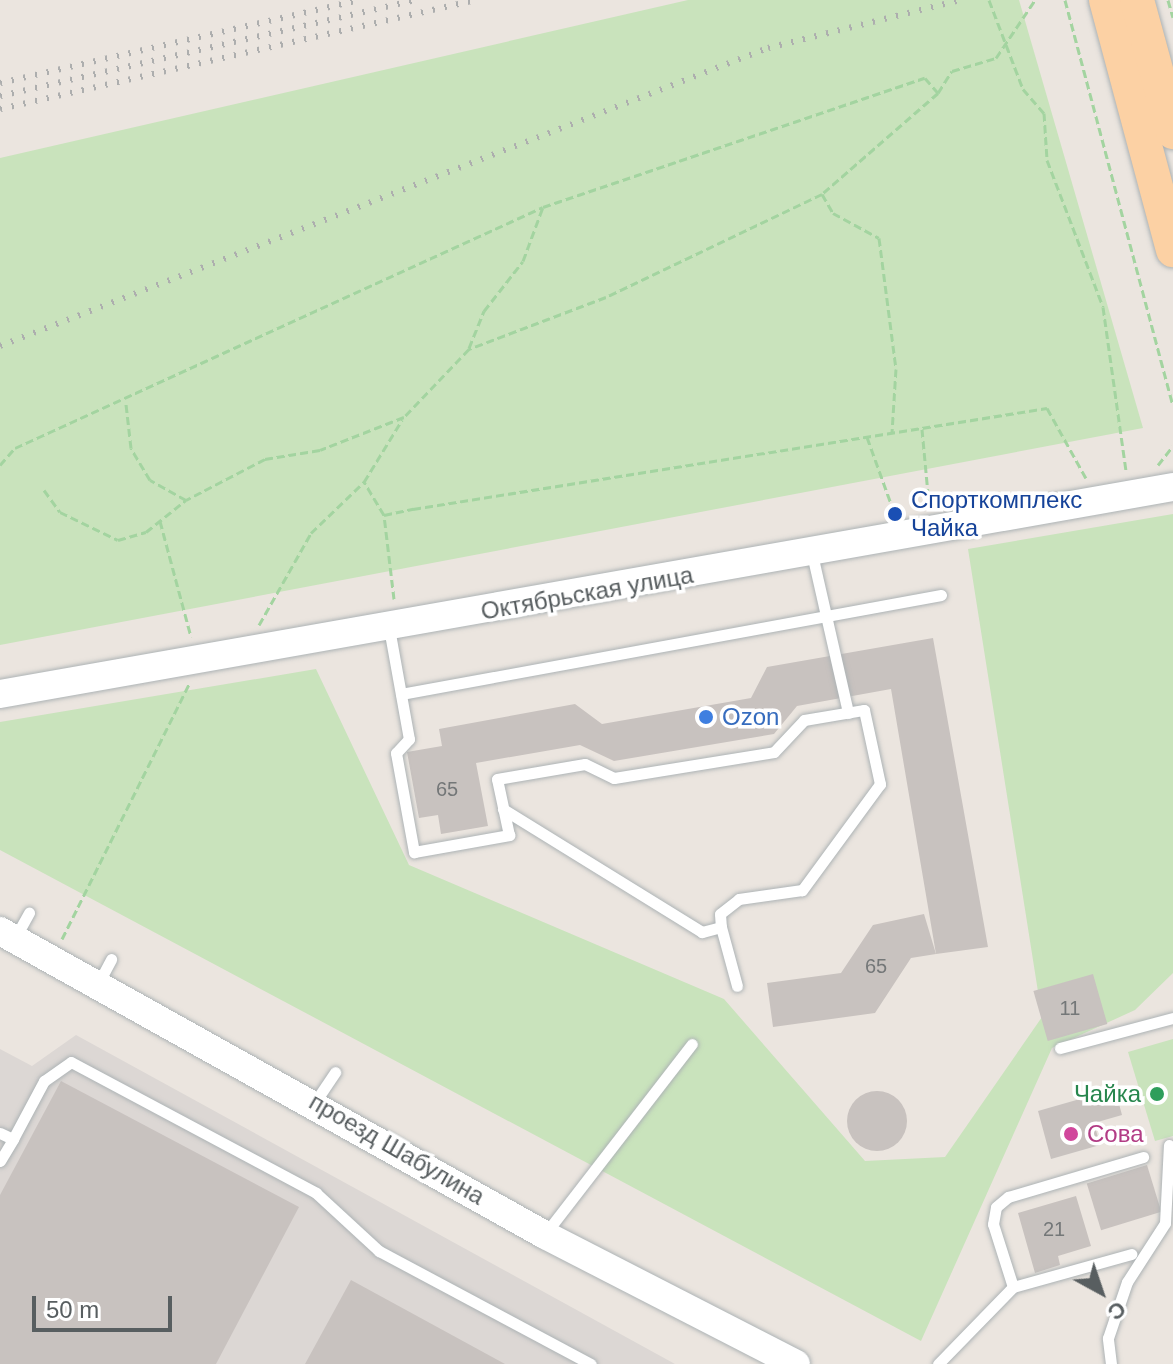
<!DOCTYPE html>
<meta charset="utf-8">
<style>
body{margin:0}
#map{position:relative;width:1173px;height:1364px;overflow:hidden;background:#ebe5df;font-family:Helvetica,sans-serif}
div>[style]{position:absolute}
.industrial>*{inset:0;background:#dcd7d4}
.green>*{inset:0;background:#c9e3bc}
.building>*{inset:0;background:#c8c2bf;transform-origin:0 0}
.round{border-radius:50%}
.path>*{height:3px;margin-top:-1.5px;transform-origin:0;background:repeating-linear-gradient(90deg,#a3d4a0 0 8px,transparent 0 12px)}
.roads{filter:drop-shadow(0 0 2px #adb3b5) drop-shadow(0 0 2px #adb3b5)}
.service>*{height:11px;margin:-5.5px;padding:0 5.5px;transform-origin:5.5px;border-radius:5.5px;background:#fff}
.tertiary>*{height:28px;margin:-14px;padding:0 14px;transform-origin:14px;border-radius:14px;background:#fff}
.primary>*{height:34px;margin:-17px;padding:0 17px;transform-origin:17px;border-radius:17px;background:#fcd1a4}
.rail>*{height:6px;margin-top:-3px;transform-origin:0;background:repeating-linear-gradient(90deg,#adaeae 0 2px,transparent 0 12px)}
.dots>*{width:22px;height:22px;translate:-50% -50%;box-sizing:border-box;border:4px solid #fff;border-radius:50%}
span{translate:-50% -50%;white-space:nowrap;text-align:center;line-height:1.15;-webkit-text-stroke:7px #fff;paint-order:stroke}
.number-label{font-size:20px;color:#747778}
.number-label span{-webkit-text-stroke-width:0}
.transit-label{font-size:24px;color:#164399}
.left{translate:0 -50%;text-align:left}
.street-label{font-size:24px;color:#585e60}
.shop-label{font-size:24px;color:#366cbe}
.leisure-label{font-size:24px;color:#27864d}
.right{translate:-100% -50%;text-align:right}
.hotel-label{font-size:24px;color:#b23c85}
.north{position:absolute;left:1061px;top:1252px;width:80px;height:80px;-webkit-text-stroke:6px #fff;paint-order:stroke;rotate:140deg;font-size:22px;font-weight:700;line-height:32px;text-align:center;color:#585e60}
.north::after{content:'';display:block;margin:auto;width:28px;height:36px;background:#585e60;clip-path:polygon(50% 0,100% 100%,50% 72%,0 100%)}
.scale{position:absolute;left:32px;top:1296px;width:140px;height:36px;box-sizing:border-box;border:4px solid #585e60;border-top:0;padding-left:10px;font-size:24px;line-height:28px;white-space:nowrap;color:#585e60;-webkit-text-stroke:6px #fff;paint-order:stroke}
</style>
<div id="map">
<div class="industrial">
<i style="clip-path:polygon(76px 1035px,675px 1364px,0 1364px,0 1049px,32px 1066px)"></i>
</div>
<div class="green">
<i style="clip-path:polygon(688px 0,1019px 0,1143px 428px,0 645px,0 158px)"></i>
<i style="clip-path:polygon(1173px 514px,1173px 973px,1135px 1010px,1052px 1048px,921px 1341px,0 850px,0 722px,316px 669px,409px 865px,724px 999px,865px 1161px,945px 1157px,1042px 1017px,968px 549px)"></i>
<i style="clip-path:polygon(1173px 1039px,1173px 1136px,1155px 1141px,1128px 1052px)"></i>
</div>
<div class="building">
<i style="clip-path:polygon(933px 638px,988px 947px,936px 954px,891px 689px,797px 706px,774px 734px,614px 761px,580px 745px,476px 763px,488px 826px,441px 834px,438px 815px,419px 818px,407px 752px,442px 746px,439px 729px,575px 704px,602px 724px,751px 698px,767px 667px)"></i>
<i style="clip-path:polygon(924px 914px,936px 954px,911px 958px,875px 1013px,773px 1027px,767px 983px,841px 973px,873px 925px)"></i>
<i style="left:1093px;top:974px;width:52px;height:62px;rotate:74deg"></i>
<i style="clip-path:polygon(61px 1081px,299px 1207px,216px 1364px,0 1364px,0 1195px)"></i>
<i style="clip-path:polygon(1115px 1089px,1122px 1115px,1094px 1123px,1100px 1145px,1051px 1159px,1038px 1111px)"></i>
<i class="round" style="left:847px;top:1091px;width:60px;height:60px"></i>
<i style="left:1147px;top:1165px;width:49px;height:63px;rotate:73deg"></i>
<i style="clip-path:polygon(1076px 1196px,1091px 1246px,1058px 1256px,1060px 1265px,1035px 1273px,1018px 1213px)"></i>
<i style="clip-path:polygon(351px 1280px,505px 1364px,305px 1364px)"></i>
</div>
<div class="path">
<i style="left:989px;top:0;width:95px;rotate:69.1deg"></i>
<i style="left:1023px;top:89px;width:32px;rotate:49deg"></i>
<i style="left:1044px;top:113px;width:47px;rotate:86.3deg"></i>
<i style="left:1047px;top:160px;width:157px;rotate:69.1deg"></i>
<i style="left:1103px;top:307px;width:166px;rotate:82deg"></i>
<i style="left:1065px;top:0;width:420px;rotate:75.1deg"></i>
<i style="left:1168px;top:0;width:18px;rotate:74deg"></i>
<i style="left:938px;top:93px;width:26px;rotate:-58deg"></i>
<i style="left:952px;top:71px;width:46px;rotate:-16.5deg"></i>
<i style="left:996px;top:58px;width:70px;rotate:-56.1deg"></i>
<i style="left:822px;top:194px;width:22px;rotate:60deg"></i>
<i style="left:833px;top:213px;width:52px;rotate:28.5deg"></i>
<i style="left:879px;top:238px;width:132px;rotate:82.6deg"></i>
<i style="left:896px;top:369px;width:63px;rotate:93.6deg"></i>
<i style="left:469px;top:348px;width:40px;rotate:-68deg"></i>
<i style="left:484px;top:311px;width:63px;rotate:-52deg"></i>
<i style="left:523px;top:261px;width:58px;rotate:-69.7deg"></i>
<i style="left:922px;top:429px;width:76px;rotate:84.7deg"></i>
<i style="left:867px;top:437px;width:80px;rotate:70.2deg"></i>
<i style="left:0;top:465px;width:23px;rotate:-49deg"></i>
<i style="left:15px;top:448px;width:580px;rotate:-24.53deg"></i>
<i style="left:543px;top:207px;width:403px;rotate:-18.7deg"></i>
<i style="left:925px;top:78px;width:20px;rotate:49deg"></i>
<i style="left:938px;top:93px;width:154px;rotate:139deg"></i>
<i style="left:822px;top:194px;width:239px;rotate:154.5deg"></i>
<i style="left:606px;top:297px;width:147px;rotate:159.2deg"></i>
<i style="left:469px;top:349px;width:94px;rotate:133.7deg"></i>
<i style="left:404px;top:417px;width:90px;rotate:158.6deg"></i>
<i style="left:320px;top:450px;width:56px;rotate:170.7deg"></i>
<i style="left:265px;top:459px;width:89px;rotate:152.6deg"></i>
<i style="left:186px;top:500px;width:41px;rotate:-150.9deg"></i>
<i style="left:150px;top:480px;width:37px;rotate:-121deg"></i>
<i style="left:131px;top:448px;width:44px;rotate:-96.5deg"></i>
<i style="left:1158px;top:465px;width:24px;rotate:-52deg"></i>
<i style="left:44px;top:490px;width:27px;rotate:54deg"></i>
<i style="left:60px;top:512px;width:64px;rotate:25.8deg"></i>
<i style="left:118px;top:540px;width:29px;rotate:-16deg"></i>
<i style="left:146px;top:532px;width:51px;rotate:-38.7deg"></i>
<i style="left:384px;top:515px;width:39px;rotate:-121deg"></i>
<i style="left:364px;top:482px;width:73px;rotate:-58.5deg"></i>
<i style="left:160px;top:521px;width:120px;rotate:75deg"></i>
<i style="left:394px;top:599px;width:85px;rotate:-96.8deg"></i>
<i style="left:384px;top:515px;width:30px;rotate:-12deg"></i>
<i style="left:413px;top:509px;width:642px;rotate:-9.05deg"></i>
<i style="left:1047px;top:408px;width:80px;rotate:60.9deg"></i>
<i style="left:259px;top:625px;width:106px;rotate:-60.5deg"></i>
<i style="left:311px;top:533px;width:74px;rotate:-43.9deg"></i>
<i style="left:62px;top:939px;width:285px;rotate:-63.5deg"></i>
</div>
<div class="roads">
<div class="service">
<i style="left:812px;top:554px;width:163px;rotate:77.2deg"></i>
<i style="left:389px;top:628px;width:113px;rotate:79.8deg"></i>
<i style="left:409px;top:739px;width:19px;rotate:133deg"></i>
<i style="left:396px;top:753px;width:101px;rotate:79.7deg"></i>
<i style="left:414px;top:852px;width:97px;rotate:-10.1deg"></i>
<i style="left:509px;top:835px;width:57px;rotate:-102.1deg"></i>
<i style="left:497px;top:779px;width:89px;rotate:-9.7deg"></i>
<i style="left:585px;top:764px;width:32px;rotate:26deg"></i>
<i style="left:614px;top:778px;width:162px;rotate:-9.2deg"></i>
<i style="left:774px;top:752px;width:44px;rotate:-46.8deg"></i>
<i style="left:804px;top:720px;width:61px;rotate:-9.5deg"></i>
<i style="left:864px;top:710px;width:76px;rotate:77.8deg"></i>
<i style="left:880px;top:784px;width:132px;rotate:126.3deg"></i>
<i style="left:802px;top:890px;width:64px;rotate:171.9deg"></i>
<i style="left:739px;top:899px;width:24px;rotate:142deg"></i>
<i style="left:720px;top:914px;width:13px;rotate:86deg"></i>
<i style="left:721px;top:927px;width:20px;rotate:165deg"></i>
<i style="left:702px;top:932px;width:234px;rotate:-148.3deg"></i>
<i style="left:401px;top:694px;width:549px;rotate:-10.39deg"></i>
<i style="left:721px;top:927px;width:61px;rotate:74.8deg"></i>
<i style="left:15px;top:938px;width:29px;rotate:-61deg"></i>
<i style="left:99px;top:982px;width:26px;rotate:-62deg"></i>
<i style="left:1060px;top:1048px;width:117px;rotate:-14.9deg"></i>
<i style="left:315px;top:1102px;width:36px;rotate:-56deg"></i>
<i style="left:0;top:1133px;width:14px;rotate:25deg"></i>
<i style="left:13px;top:1139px;width:66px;rotate:-61.9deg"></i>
<i style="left:44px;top:1081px;width:33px;rotate:-35deg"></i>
<i style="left:71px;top:1062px;width:278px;rotate:28.1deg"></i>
<i style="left:316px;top:1193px;width:86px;rotate:42.6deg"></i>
<i style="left:379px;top:1251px;width:240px;rotate:28.1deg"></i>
<i style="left:0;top:1161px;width:26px;rotate:-59deg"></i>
<i style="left:545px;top:1234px;width:240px;rotate:-52.3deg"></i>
<i style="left:1013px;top:1287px;width:123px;rotate:-15.6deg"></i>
<i style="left:938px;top:1364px;width:107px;rotate:-45.8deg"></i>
<i style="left:1013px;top:1287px;width:66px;rotate:-107.6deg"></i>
<i style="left:993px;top:1224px;width:17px;rotate:-80deg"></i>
<i style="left:996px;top:1207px;width:16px;rotate:-40deg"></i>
<i style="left:1008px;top:1197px;width:141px;rotate:-16.5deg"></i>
<i style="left:1111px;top:1364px;width:26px;rotate:-97deg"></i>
<i style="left:1108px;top:1338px;width:59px;rotate:-71.3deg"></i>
<i style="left:1127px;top:1282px;width:70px;rotate:-57.2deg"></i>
<i style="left:1165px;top:1223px;width:78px;rotate:-87.1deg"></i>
</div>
<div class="tertiary">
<i style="left:0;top:694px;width:1191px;rotate:-10.01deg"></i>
<i style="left:0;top:931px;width:624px;rotate:29.15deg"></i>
<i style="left:545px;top:1235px;width:282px;rotate:27.2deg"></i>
</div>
<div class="primary">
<i style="left:1106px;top:0;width:259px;rotate:75deg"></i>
<i style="left:1137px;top:0;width:137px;rotate:74.7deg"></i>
</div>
</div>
<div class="rail">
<i style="left:0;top:83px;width:369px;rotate:-13deg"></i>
<i style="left:0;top:96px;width:426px;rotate:-13deg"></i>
<i style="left:0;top:109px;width:488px;rotate:-12.9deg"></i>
<i style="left:0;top:346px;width:824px;rotate:-21.21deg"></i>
<i style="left:768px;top:48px;width:198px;rotate:-14deg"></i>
</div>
<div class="dots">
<i style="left:895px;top:514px;background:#1a4fb4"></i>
<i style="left:706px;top:717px;background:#3f7fe0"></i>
<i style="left:1157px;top:1094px;background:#2e9e5b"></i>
<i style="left:1071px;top:1134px;background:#d1479c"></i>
</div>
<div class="number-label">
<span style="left:447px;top:789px">65</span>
<span style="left:876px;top:966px">65</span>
<span style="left:1070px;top:1008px">11</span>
<span style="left:1054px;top:1229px">21</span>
</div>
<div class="transit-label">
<span class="left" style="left:911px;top:514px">Спорткомплекс<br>Чайка</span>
</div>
<div class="street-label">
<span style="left:587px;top:593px;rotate:-10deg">Октябрьская улица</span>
<span style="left:397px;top:1149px;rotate:30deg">проезд Шабулина</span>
</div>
<div class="shop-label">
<span class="left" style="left:722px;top:717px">Ozon</span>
</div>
<div class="leisure-label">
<span class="right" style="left:1141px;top:1094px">Чайка</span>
</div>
<div class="hotel-label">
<span class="left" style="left:1087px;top:1134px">Сова</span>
</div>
<div class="north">С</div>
<div class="scale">50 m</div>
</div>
